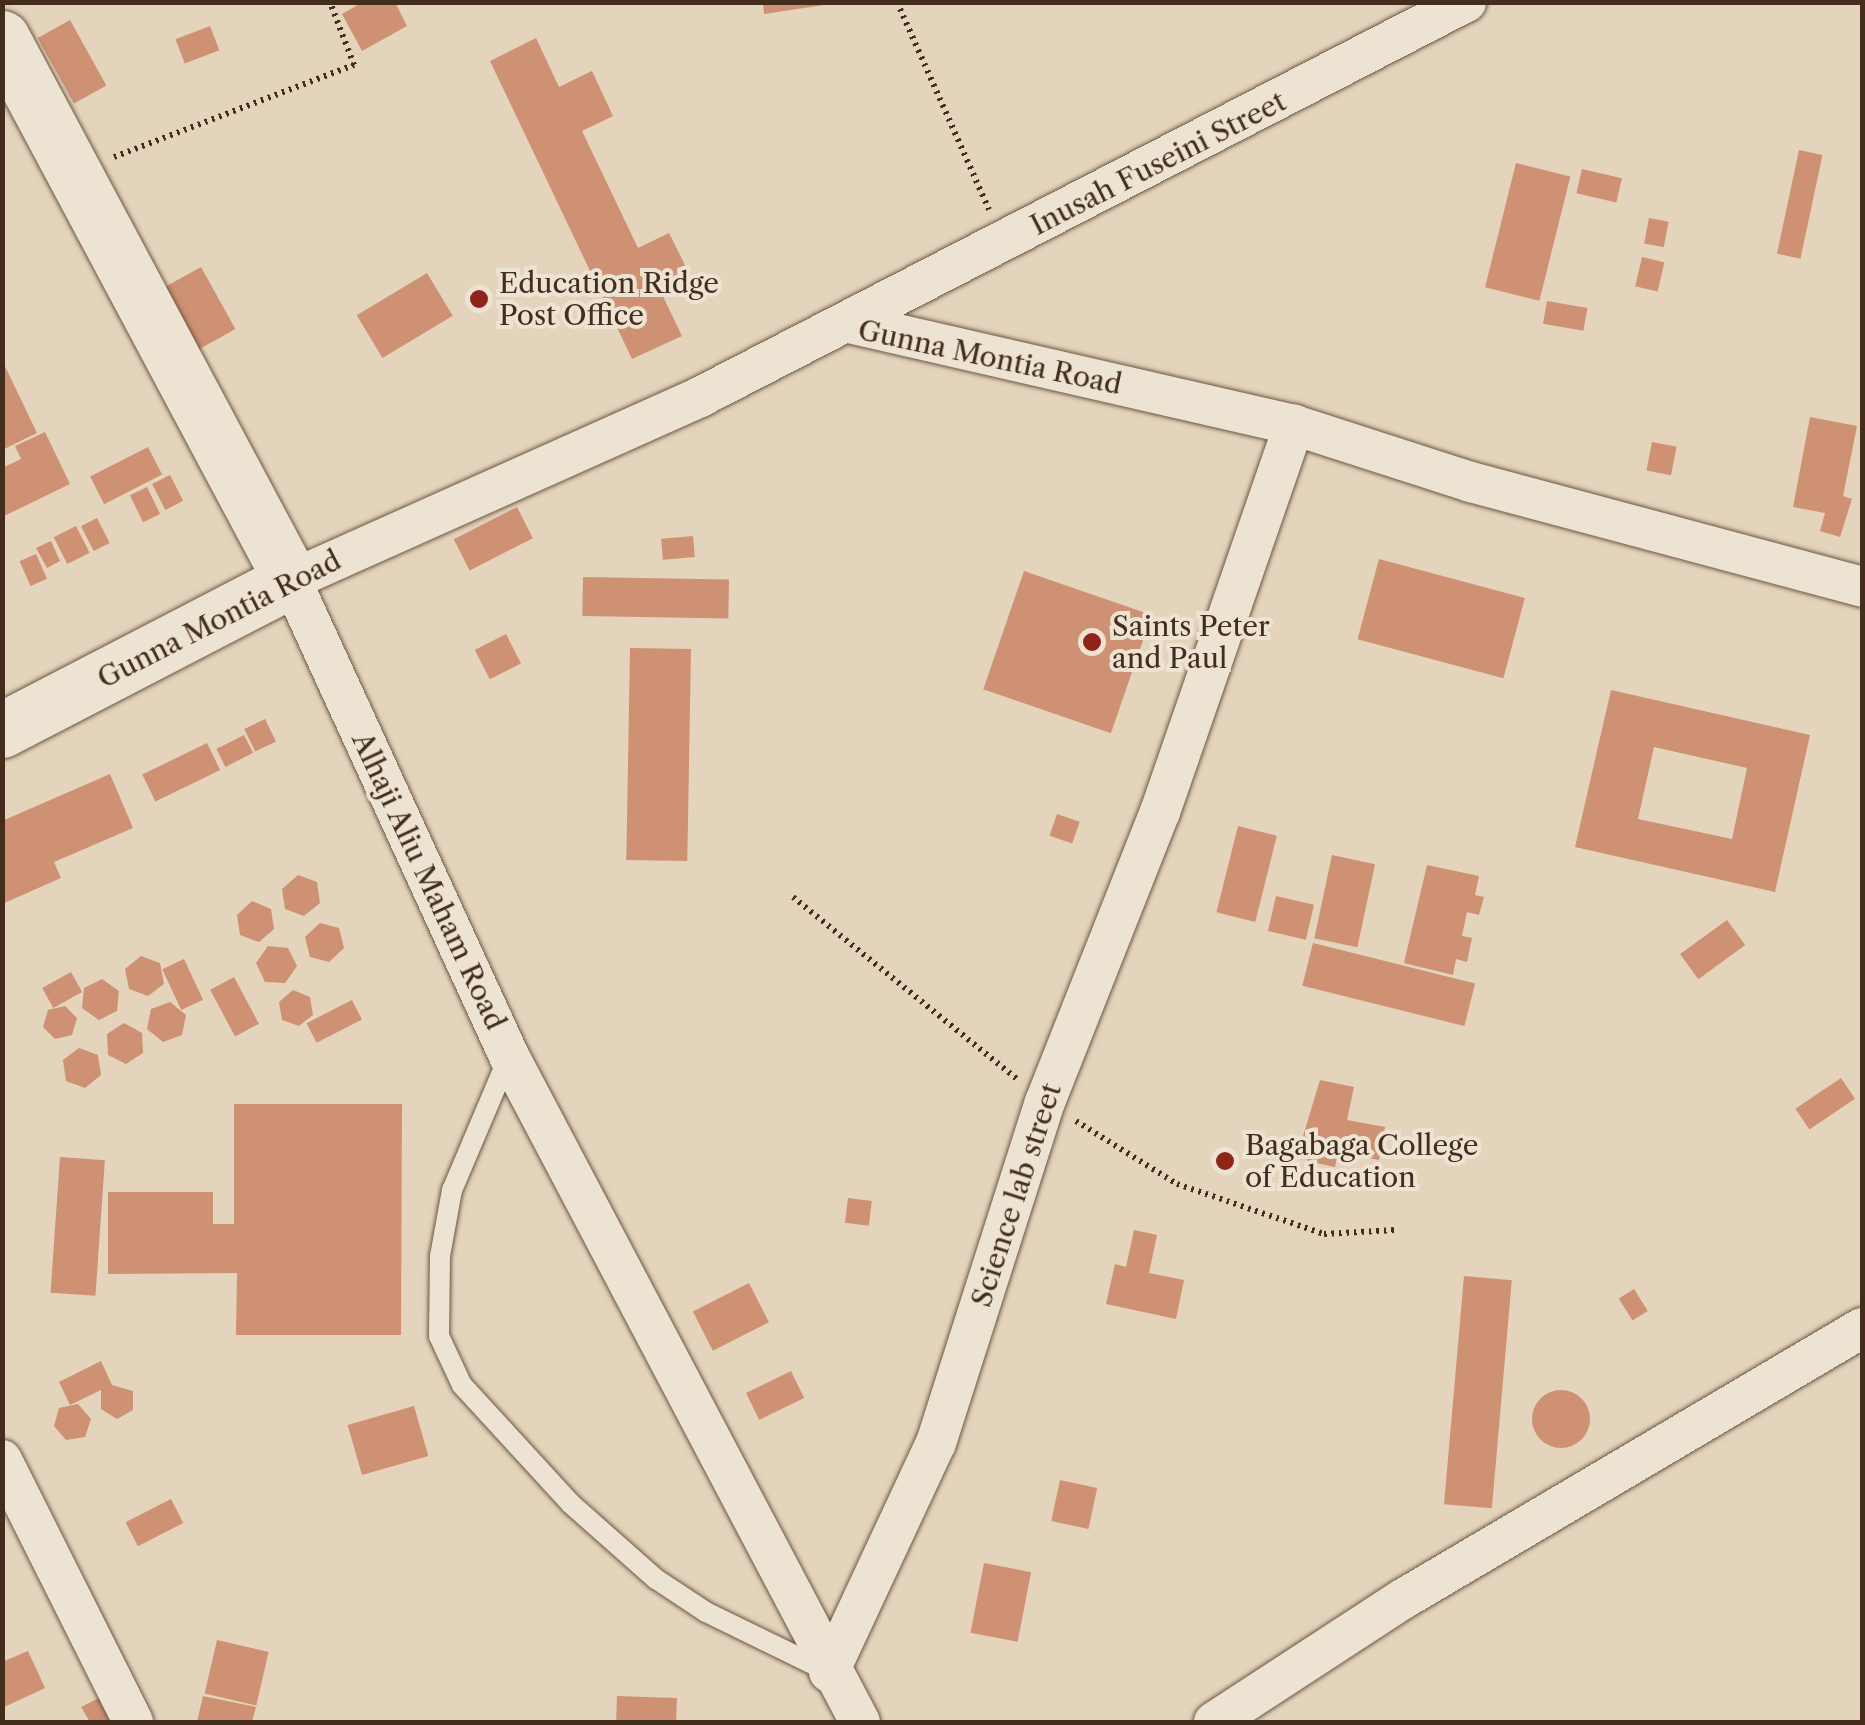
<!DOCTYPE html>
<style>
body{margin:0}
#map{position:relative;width:1865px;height:1725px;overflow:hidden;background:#e4d4bb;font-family:"Libre Caslon Text",serif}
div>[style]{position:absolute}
.building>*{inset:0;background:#ce9174;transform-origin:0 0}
.round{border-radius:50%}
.path>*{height:6px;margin-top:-3px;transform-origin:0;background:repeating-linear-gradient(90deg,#442d1c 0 2.5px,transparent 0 7.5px)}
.roads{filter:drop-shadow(0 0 2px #6c5744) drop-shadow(0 0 2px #6c5744)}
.lane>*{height:20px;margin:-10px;padding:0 10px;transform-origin:10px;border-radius:10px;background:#ede3d3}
.street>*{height:40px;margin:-20px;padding:0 20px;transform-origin:20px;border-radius:20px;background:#ede3d3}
.secondary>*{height:55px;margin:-27.5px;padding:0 27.5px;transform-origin:27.5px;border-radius:27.5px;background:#ede3d3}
.dots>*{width:28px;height:28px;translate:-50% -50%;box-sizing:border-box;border:5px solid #ede3d3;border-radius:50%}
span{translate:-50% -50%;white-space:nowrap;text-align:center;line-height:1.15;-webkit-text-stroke:8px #ede3d3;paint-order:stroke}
.street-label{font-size:28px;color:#442d1c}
.poi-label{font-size:28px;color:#442d1c}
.left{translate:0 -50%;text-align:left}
.frame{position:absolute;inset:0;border:5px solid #442d1c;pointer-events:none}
</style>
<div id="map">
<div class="building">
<i style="clip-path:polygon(363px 2px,395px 2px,407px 26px,362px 51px,342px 14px)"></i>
<i style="clip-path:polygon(763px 2px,824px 2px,824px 5px,764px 14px)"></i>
<i style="left:70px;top:20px;width:75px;height:37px;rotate:61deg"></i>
<i style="left:210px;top:26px;width:26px;height:37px;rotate:69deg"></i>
<i style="clip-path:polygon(536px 38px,559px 87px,592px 71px,613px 116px,582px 131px,638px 248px,669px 233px,688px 271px,658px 286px,682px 336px,632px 359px,490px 61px)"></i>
<i style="left:1799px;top:150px;width:24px;height:106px;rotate:12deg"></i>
<i style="left:1516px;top:163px;width:56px;height:128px;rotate:14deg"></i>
<i style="left:1582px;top:169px;width:41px;height:25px;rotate:13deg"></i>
<i style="left:1649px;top:218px;width:20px;height:26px;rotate:11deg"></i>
<i style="left:1642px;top:257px;width:23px;height:30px;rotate:13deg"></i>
<i style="left:201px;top:267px;width:71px;height:42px;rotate:61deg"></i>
<i style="left:427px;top:273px;width:50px;height:82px;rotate:59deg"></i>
<i style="left:1547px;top:301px;width:41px;height:23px;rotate:10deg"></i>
<i style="clip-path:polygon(2px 360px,37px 433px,2px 450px)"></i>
<i style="clip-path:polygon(1810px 417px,1857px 426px,1843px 496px,1852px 499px,1840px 537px,1820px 531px,1825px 513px,1793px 507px)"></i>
<i style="clip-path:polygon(45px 432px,70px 484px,2px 517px,2px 468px,21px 459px,15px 446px)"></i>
<i style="left:1652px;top:442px;width:25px;height:29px;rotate:11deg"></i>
<i style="left:148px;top:447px;width:31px;height:65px;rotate:63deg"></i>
<i style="left:170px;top:475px;width:29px;height:20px;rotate:63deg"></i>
<i style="left:147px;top:487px;width:30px;height:19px;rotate:64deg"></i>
<i style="left:517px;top:507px;width:35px;height:71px;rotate:63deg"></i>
<i style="left:97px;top:518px;width:28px;height:18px;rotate:63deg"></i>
<i style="left:76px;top:526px;width:30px;height:25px;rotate:63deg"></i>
<i style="left:693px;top:536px;width:21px;height:32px;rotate:85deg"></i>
<i style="clip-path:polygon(51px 541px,60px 561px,47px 568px,36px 548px)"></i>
<i style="left:36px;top:554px;width:27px;height:18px;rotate:66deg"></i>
<i style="left:1379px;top:559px;width:151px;height:83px;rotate:15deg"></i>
<i style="left:1024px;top:571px;width:135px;height:125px;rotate:19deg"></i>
<i style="left:583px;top:577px;width:146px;height:39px;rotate:1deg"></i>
<i style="left:506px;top:634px;width:33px;height:35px;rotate:63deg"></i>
<i style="left:630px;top:648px;width:61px;height:212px;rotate:1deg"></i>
<i style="clip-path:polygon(evenodd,1611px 690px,1810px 735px,1775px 892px,1575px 847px,1611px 690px,1654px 747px,1747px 768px,1732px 839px,1638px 819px,1654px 747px)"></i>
<i style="left:265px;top:719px;width:25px;height:23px;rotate:64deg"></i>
<i style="left:244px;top:735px;width:20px;height:31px;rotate:63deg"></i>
<i style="left:207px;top:743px;width:30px;height:72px;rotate:64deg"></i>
<i style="clip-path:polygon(110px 774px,133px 828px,54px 862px,61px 878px,2px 904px,2px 821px)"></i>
<i style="left:1057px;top:814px;width:24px;height:23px;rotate:19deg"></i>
<i style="left:1238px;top:826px;width:40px;height:89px;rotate:14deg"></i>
<i style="left:1332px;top:855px;width:44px;height:85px;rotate:12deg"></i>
<i style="clip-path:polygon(1427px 865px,1479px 876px,1475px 895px,1484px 897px,1479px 915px,1467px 912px,1462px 936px,1472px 938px,1467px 962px,1456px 959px,1453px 975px,1404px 963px)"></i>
<i style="clip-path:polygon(298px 875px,317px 882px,320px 903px,304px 916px,285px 909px,282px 889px)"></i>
<i style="left:1276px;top:896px;width:39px;height:36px;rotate:13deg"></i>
<i style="clip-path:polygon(252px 901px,271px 909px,274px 929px,259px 942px,240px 935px,237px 915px)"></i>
<i style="left:1727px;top:920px;width:31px;height:58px;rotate:54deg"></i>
<i style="clip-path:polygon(320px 923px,339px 928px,344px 948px,329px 962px,310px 957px,305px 937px)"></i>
<i style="left:1313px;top:943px;width:167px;height:44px;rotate:14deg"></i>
<i style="clip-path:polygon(268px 946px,288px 948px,297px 966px,285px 983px,265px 982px,256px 963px)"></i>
<i style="clip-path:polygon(141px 956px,160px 963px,164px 984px,148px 996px,129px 989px,125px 969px)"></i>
<i style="left:184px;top:959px;width:45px;height:24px;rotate:65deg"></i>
<i style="left:71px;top:972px;width:23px;height:33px;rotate:61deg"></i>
<i style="left:234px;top:977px;width:53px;height:27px;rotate:62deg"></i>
<i style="clip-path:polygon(102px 979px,119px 991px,117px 1011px,99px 1020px,82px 1008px,84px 988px)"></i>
<i style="clip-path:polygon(293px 990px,310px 997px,313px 1015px,299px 1026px,282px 1020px,279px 1002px)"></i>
<i style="left:352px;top:1000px;width:22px;height:51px;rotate:63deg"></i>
<i style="clip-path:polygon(170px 1002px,186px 1015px,182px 1035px,163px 1042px,147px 1029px,151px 1009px)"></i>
<i style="clip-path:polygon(65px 1006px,77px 1018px,72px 1035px,55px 1039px,43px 1027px,48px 1010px)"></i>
<i style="clip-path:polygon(124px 1023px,142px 1033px,143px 1053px,126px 1064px,108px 1055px,107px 1034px)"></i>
<i style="clip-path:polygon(79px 1048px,98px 1055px,101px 1075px,85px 1088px,66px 1081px,63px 1060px)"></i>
<i style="left:1841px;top:1078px;width:25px;height:55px;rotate:56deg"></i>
<i style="clip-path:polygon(1320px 1080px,1354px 1087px,1347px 1120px,1385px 1127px,1379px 1160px,1338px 1152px,1335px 1167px,1307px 1161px,1310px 1148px,1300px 1146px)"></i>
<i style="clip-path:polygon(234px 1104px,402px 1104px,401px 1335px,236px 1335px,237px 1273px,108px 1274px,108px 1192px,213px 1192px,213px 1224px,234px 1224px)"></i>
<i style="left:60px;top:1157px;width:45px;height:136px;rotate:4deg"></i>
<i style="left:848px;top:1198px;width:24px;height:25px;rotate:7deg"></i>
<i style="clip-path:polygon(1134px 1230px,1157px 1235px,1149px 1273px,1184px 1280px,1176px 1319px,1106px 1304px,1115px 1264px,1126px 1267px)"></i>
<i style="left:1464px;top:1276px;width:48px;height:229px;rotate:5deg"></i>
<i style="left:749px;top:1283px;width:44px;height:63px;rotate:63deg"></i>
<i style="left:1634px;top:1289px;width:26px;height:18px;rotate:58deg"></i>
<i style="clip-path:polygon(101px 1361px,112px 1385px,133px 1391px,133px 1410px,117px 1419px,101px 1409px,101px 1390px,70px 1405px,59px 1382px)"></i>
<i style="left:791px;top:1371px;width:30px;height:50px;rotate:64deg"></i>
<i class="round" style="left:1532px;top:1390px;width:58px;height:58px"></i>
<i style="clip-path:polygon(78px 1404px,91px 1419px,85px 1437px,66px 1440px,54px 1426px,59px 1408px)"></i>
<i style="left:414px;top:1406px;width:52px;height:69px;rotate:74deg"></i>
<i style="left:1060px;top:1480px;width:38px;height:42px;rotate:12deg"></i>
<i style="left:171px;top:1499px;width:27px;height:51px;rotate:63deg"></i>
<i style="left:984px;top:1563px;width:48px;height:71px;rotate:11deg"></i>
<i style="left:217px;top:1640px;width:53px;height:55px;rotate:13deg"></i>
<i style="clip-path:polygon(28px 1651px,45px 1688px,2px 1708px,2px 1662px)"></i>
<i style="clip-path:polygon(203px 1696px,256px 1707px,252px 1722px,197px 1722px)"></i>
<i style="left:617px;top:1696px;width:60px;height:26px;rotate:2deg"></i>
<i style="clip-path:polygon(99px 1698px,112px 1722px,90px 1722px,81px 1707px)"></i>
</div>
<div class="path">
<i style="left:897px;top:2px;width:227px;rotate:66.1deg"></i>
<i style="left:114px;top:157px;width:257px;rotate:-21deg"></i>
<i style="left:354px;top:65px;width:67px;rotate:-110.9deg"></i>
<i style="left:793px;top:897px;width:289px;rotate:39.1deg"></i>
<i style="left:1076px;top:1121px;width:119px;rotate:32deg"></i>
<i style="left:1177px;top:1184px;width:155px;rotate:18.8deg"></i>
<i style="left:1324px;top:1234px;width:71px;rotate:-3.2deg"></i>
</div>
<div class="roads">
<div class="lane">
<i style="left:509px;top:1056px;width:146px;rotate:113deg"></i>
<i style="left:452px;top:1190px;width:67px;rotate:100.3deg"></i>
<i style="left:440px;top:1256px;width:80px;rotate:90.7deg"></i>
<i style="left:439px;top:1336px;width:54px;rotate:64.9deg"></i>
<i style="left:462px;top:1385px;width:160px;rotate:47.5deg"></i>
<i style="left:570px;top:1503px;width:115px;rotate:41.5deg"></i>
<i style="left:656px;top:1579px;width:60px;rotate:33.4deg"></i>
<i style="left:706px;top:1612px;width:137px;rotate:26deg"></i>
</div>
<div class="street">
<i style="left:849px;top:323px;width:457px;rotate:12.9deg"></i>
<i style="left:1294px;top:425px;width:186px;rotate:17.9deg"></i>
<i style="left:1471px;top:482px;width:405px;rotate:15deg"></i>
<i style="left:2px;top:1460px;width:293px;rotate:63.4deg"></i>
<i style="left:829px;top:1672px;width:253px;rotate:-65deg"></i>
<i style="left:936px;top:1443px;width:358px;rotate:-72.3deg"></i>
<i style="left:1045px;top:1102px;width:312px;rotate:-68.4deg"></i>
<i style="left:1160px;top:812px;width:410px;rotate:-70.9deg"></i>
<i style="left:860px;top:1722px;width:753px;rotate:-117.79deg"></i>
<i style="left:509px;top:1056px;width:524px;rotate:-114.61deg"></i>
<i style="left:291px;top:580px;width:448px;rotate:-24.1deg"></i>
<i style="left:700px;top:397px;width:862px;rotate:-27.28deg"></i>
<i style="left:1214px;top:1722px;width:225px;rotate:-33.1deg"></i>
<i style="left:1403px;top:1599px;width:533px;rotate:-30.56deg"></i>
</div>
<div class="secondary">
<i style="left:2px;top:38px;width:614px;rotate:61.93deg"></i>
<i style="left:291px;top:580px;width:326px;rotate:152.6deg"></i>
</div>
</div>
<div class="dots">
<i style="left:479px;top:299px;background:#8f2418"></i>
<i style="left:1092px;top:642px;background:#8f2418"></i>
<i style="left:1225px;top:1161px;background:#8f2418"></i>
</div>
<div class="street-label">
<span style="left:1158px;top:163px;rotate:-27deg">Inusah Fuseini Street</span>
<span style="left:990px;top:357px;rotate:12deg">Gunna Montia Road</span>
<span style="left:219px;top:619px;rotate:-27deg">Gunna Montia Road</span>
<span style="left:429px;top:881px;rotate:65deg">Alhaji Aliu Maham Road</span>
<span style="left:1016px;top:1195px;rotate:-72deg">Science lab street</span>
</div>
<div class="poi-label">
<span class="left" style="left:499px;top:299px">Education Ridge<br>Post Office</span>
<span class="left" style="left:1112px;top:642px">Saints Peter<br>and Paul</span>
<span class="left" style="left:1245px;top:1161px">Bagabaga College<br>of Education</span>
</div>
<div class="frame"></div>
</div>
